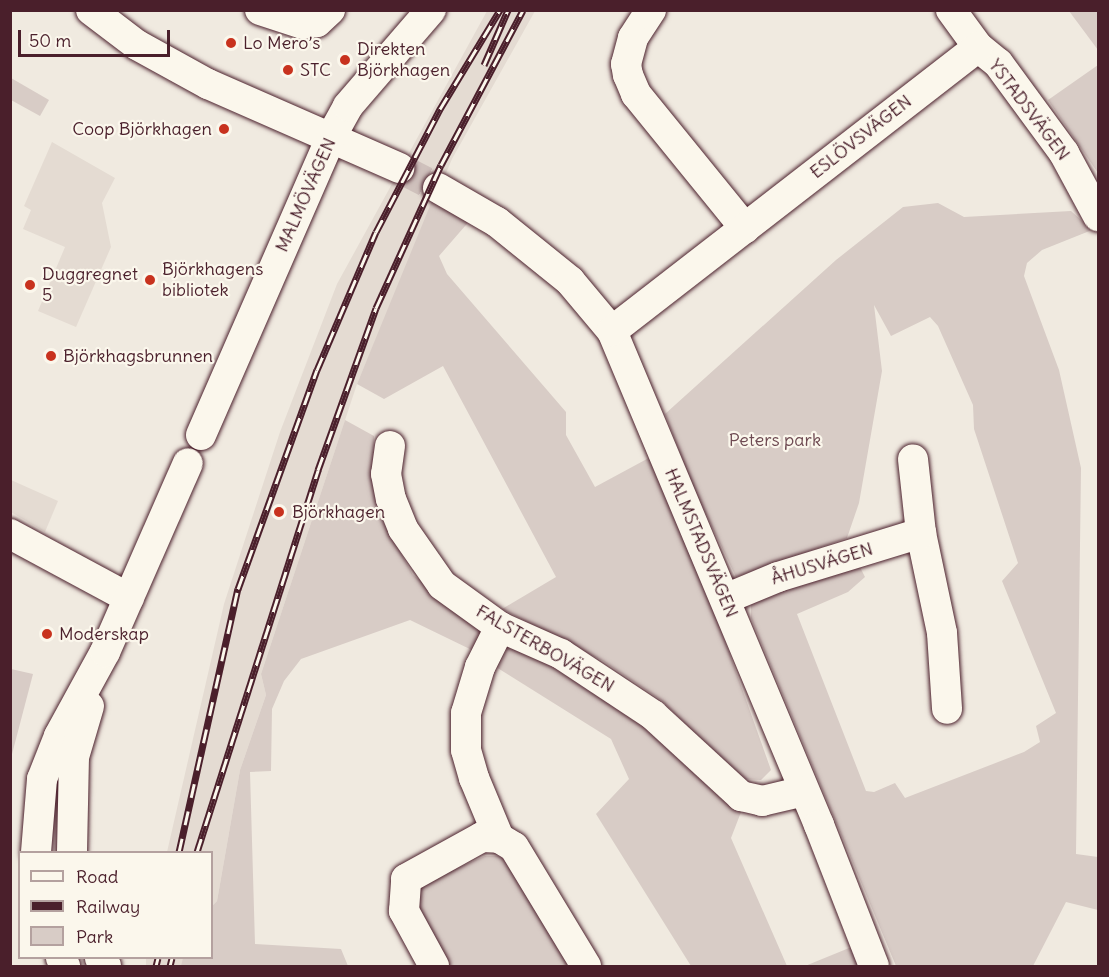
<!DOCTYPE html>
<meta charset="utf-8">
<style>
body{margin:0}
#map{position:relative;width:1109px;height:977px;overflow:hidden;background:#f0eae0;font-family:Delius,sans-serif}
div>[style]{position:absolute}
.built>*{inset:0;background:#e4dbd2;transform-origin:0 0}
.green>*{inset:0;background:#d8ccc6}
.minor-tunnel>*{height:30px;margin-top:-15px;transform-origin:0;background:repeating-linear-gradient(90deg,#cfc1bc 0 30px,transparent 0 45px)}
.roads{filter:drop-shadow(0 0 2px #4a1f2b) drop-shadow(0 0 2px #4a1f2b)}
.minor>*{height:30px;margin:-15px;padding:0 15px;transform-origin:15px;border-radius:15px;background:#fbf7ec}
.rail>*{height:7px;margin-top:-3.5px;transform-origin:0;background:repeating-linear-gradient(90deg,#fbf7ec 0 14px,#4a1f2b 0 28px);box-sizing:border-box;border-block:2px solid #4a1f2b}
.dots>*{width:16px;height:16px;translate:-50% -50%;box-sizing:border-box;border:3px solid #fbf7ec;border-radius:50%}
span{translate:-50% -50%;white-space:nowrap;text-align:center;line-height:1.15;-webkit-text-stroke:4.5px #fbf7ec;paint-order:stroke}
.poi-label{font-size:18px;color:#4a1f2b}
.left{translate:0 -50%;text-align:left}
.right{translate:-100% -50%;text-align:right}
.street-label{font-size:18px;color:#4a1f2b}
.park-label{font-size:18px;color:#6e4a52}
.frame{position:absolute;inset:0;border:12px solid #4a1f2b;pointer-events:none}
.legend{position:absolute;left:18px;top:851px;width:195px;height:108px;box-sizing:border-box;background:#fbf7ec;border:2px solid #b4a19f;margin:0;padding:8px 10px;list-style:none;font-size:18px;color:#4a1f2b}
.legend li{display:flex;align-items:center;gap:12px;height:30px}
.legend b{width:30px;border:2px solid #b4a19f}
.scale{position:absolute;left:18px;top:30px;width:152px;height:27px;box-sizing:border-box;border:3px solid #4a1f2b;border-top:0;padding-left:8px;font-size:18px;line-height:21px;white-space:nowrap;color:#4a1f2b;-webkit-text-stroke:4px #fbf7ec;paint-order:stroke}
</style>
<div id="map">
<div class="built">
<i style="clip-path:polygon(487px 11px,535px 11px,452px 159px,357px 384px,261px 674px,266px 695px,240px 770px,217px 901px,212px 906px,212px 852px,167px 852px,224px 604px,280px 432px,337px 284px)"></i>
<i style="clip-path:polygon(52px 142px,115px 178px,102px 203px,111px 247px,76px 327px,38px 311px,65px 247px,23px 229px,31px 210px,24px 206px)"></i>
<i style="clip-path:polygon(11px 480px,58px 501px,45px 532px,11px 512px)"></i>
<i style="left:146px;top:958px;width:37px;height:8px"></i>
</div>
<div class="green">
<i style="clip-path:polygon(1069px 11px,1098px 11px,1098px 50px)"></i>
<i style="clip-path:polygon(1098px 65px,1098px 173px,1048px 100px)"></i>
<i style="clip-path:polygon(11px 78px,49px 100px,40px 116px,11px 100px)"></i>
<i style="clip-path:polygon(434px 196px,472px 218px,439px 256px,447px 274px,566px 412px,566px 435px,595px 487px,658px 453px,771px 770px,761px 780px,741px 779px,661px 700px,603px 661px,502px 609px,556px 577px,443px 366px,384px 399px,357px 384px)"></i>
<i style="clip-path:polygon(938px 203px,964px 217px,1071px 211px,1092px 230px,1042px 250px,1027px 263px,1024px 276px,1059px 370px,1081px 468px,1076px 854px,1098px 857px,1098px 910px,1066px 902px,1033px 966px,896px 966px,751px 618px,751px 598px,859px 565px,865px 577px,848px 592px,797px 614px,866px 791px,874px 792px,895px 783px,905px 798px,1024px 752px,1040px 742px,1036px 726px,1056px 713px,1002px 581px,1018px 563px,974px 429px,973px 405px,938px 326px,930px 317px,891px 336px,874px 305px,882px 371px,859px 503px,847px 538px,736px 577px,694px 489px,665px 414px,836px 260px,903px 207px)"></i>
<i style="clip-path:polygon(345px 420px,374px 436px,373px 474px,380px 516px,413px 575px,486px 631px,478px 653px,410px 620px,301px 659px,284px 681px,272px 709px,271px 771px,250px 772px,255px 944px,341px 949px,348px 966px,181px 966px,183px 958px,212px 958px,212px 906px,217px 901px,240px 770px,266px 695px,261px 674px)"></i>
<i style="clip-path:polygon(516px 648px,551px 665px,644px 723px,743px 807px,731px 838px,787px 966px,691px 966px,596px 814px,629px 779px,611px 739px,496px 667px,507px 649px)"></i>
<i style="clip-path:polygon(11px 669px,33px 674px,11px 758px,10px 669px)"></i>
<i style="clip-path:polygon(485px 856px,498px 856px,505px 860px,570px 966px,445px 966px,416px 911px,416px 892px,428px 881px)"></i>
<i style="clip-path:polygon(854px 946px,863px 966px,805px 966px)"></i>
</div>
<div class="minor-tunnel">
<i style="left:399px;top:168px;width:44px;rotate:27.1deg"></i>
</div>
<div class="roads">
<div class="minor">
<i style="left:91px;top:10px;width:58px;rotate:37.3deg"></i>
<i style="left:137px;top:45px;width:81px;rotate:28.8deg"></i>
<i style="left:208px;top:84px;width:209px;rotate:23.7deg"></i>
<i style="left:260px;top:10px;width:45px;rotate:18deg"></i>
<i style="left:303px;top:24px;width:14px;rotate:-8deg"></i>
<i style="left:317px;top:22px;width:18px;rotate:-43deg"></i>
<i style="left:651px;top:10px;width:33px;rotate:123deg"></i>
<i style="left:633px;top:38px;width:27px;rotate:105deg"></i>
<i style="left:626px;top:64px;width:11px;rotate:80deg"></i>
<i style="left:628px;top:75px;width:21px;rotate:67deg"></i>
<i style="left:636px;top:94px;width:173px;rotate:50.9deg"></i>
<i style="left:951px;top:10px;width:46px;rotate:53.9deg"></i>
<i style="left:978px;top:47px;width:26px;rotate:39deg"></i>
<i style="left:998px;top:63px;width:112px;rotate:53.7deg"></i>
<i style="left:1064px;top:153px;width:72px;rotate:61.6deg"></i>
<i style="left:438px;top:188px;width:68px;rotate:30deg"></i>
<i style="left:497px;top:222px;width:94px;rotate:38.9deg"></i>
<i style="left:570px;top:281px;width:65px;rotate:50deg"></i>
<i style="left:612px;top:331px;width:536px;rotate:67.26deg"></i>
<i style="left:819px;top:825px;width:151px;rotate:68.7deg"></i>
<i style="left:612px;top:331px;width:463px;rotate:-37.8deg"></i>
<i style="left:201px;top:435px;width:325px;rotate:-66.4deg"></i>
<i style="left:331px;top:137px;width:35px;rotate:-61deg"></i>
<i style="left:348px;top:106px;width:127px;rotate:-49.2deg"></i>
<i style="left:390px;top:446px;width:28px;rotate:98deg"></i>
<i style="left:386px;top:474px;width:25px;rotate:79deg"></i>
<i style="left:391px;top:499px;width:32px;rotate:68deg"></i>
<i style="left:403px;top:529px;width:68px;rotate:55.1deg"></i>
<i style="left:442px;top:585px;width:72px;rotate:35.9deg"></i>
<i style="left:500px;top:627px;width:67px;rotate:23.9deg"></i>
<i style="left:561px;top:654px;width:110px;rotate:33.5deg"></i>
<i style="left:653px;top:715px;width:120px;rotate:42.6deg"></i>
<i style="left:741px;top:796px;width:22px;rotate:13deg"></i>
<i style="left:762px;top:801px;width:43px;rotate:-13.4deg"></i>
<i style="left:921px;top:533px;width:102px;rotate:78.1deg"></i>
<i style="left:942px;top:633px;width:76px;rotate:86.2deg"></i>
<i style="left:10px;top:534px;width:135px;rotate:28.3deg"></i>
<i style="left:725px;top:599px;width:57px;rotate:-22.5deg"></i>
<i style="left:778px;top:577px;width:150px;rotate:-17.1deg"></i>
<i style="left:921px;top:533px;width:74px;rotate:-96.2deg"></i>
<i style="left:499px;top:838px;width:65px;rotate:-112.6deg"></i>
<i style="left:474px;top:778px;width:29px;rotate:-106deg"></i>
<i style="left:466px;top:750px;width:37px;rotate:-90deg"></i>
<i style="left:466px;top:713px;width:48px;rotate:-73.1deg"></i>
<i style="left:480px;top:667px;width:45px;rotate:-63.4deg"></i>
<i style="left:36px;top:852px;width:73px;rotate:-85.3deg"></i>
<i style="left:42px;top:779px;width:46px;rotate:-68.4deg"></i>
<i style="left:59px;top:736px;width:96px;rotate:-61.3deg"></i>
<i style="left:105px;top:652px;width:206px;rotate:-66.3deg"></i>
<i style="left:72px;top:852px;width:95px;rotate:-88.8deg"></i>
<i style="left:74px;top:757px;width:53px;rotate:-73.6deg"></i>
<i style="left:61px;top:958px;width:9px;rotate:63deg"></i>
<i style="left:100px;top:958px;width:10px;rotate:53deg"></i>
<i style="left:434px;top:966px;width:63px;rotate:-118.6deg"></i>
<i style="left:404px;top:911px;width:32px;rotate:-86deg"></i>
<i style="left:406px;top:879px;width:87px;rotate:-28.9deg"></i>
<i style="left:482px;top:837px;width:17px;rotate:3deg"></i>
<i style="left:499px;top:838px;width:17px;rotate:31deg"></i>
<i style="left:514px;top:847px;width:139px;rotate:58.8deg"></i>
</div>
</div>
<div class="rail">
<i style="left:484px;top:65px;width:60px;rotate:-66.4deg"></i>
<i style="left:179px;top:852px;width:270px;rotate:-77.4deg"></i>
<i style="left:238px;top:589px;width:233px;rotate:-70.2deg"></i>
<i style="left:317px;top:370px;width:150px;rotate:-66.9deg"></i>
<i style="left:376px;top:232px;width:139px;rotate:-62.5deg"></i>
<i style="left:440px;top:109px;width:116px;rotate:-58.8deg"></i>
<i style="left:197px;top:852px;width:401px;rotate:-72.4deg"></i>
<i style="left:318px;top:470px;width:172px;rotate:-70.3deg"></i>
<i style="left:376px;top:308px;width:157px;rotate:-65.6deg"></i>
<i style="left:441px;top:165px;width:175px;rotate:-62.1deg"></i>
<i style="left:156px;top:966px;width:8px;rotate:-76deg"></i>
<i style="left:170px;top:966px;width:8px;rotate:-76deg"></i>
</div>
<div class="dots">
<i style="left:231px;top:43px;background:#c8321e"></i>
<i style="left:345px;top:60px;background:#c8321e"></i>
<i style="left:288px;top:70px;background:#c8321e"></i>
<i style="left:224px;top:129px;background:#c8321e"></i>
<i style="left:150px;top:280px;background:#c8321e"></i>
<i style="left:30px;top:285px;background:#c8321e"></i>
<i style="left:51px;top:356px;background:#c8321e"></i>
<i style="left:279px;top:512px;background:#c8321e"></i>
<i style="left:47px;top:634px;background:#c8321e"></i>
</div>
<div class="poi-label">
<span class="left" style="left:243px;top:43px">Lo Mero’s</span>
<span class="left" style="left:357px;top:60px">Direkten<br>Björkhagen</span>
<span class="left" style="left:300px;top:70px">STC</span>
<span class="right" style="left:212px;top:129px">Coop Björkhagen</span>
<span class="left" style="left:162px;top:280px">Björkhagens<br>bibliotek</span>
<span class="left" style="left:42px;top:285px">Duggregnet<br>5</span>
<span class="left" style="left:63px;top:356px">Björkhagsbrunnen</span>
<span class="left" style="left:292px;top:512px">Björkhagen</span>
<span class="left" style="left:59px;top:634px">Moderskap</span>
</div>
<div class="street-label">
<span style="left:1029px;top:110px;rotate:53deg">YSTADSVÄGEN</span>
<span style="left:861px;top:137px;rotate:-38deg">ESLÖVSVÄGEN</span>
<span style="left:306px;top:195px;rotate:-66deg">MALMÖVÄGEN</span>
<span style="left:701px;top:543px;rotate:67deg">HALMSTADSVÄGEN</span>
<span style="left:822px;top:564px;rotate:-17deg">ÅHUSVÄGEN</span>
<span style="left:545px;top:649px;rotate:30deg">FALSTERBOVÄGEN</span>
</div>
<div class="park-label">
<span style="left:775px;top:440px">Peters park</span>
</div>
<div class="frame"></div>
<ul class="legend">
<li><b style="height:8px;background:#fbf7ec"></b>Road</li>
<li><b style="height:8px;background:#4a1f2b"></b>Railway</li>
<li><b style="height:16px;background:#d8ccc6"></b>Park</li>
</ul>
<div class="scale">50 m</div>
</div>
